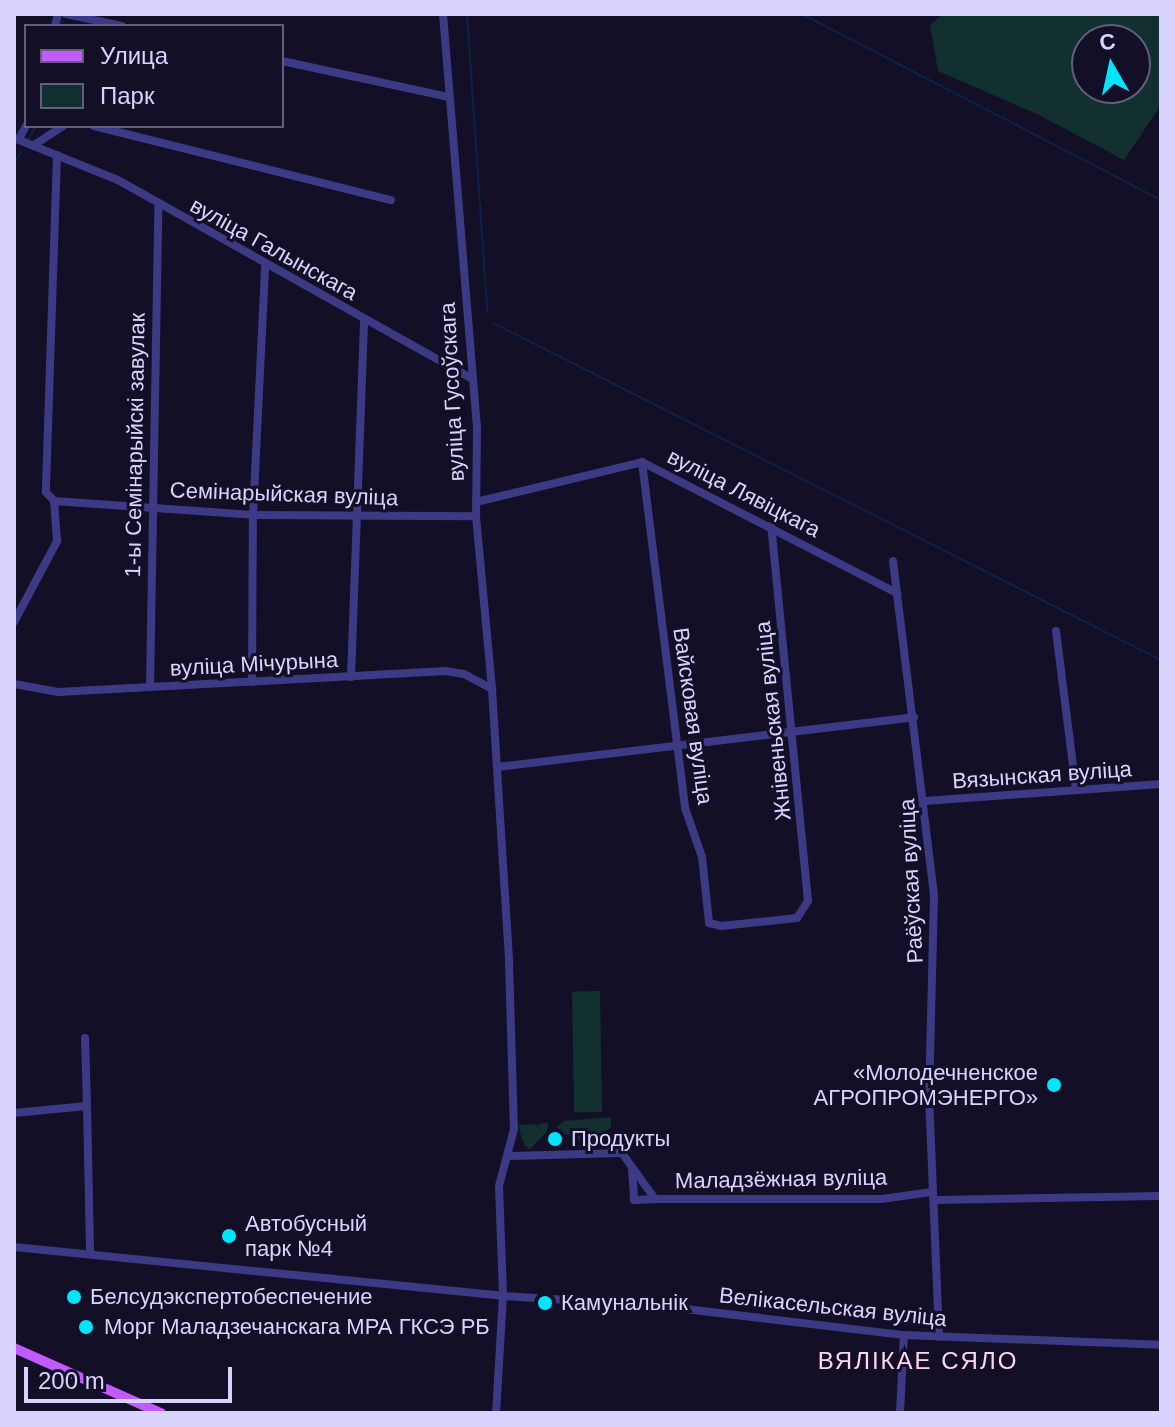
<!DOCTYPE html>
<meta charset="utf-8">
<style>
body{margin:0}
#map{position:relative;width:1175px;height:1427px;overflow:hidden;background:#130f26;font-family:Arial,sans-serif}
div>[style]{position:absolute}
.green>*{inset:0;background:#12302f;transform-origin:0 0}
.stream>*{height:2px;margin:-1px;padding:0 1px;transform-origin:1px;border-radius:1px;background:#0c2248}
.minor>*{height:8px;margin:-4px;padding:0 4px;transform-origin:4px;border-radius:4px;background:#3d3a85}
.major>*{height:10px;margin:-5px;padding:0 5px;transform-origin:5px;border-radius:5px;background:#c25bff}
.dots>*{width:22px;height:22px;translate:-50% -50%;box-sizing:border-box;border:4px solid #130f26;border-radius:50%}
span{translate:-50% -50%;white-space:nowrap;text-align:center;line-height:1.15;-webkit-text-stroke:6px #130f26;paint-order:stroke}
.street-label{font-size:22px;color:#d9d4ff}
.poi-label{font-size:22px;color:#d9d4ff}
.right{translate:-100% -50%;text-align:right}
.left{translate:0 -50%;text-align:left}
.neighbourhood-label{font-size:24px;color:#ffd6f0;letter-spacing:2px}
.frame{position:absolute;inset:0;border:16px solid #d9d4ff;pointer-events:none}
.legend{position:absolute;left:24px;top:24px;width:260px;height:104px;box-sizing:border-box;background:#130f26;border:2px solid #625e7d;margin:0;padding:10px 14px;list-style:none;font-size:24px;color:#d9d4ff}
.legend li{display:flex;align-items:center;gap:16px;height:40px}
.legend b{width:40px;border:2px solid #625e7d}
.north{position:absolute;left:1071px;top:24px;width:80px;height:80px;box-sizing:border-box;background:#130f26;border:2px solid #625e7d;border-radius:50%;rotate:351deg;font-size:22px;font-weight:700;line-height:32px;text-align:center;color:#d9d4ff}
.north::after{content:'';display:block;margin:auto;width:28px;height:36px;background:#00e5ff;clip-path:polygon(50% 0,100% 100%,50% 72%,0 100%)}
.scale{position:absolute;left:24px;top:1367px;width:208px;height:36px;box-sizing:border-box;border:4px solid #d9d4ff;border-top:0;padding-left:10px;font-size:24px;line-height:28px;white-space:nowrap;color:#d9d4ff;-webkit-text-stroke:6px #130f26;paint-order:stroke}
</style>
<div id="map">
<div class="green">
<i style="clip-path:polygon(evenodd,943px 14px,1161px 14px,1161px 105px,1124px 160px,1037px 114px,938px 71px,930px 25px,943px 14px,1087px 40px,1135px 40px,1135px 88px,1087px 88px,1087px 40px)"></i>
<i style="left:600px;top:991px;width:121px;height:28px;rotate:89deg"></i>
<i style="clip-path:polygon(611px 1117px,611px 1127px,583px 1147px,576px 1136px,551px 1132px,564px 1121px)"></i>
<i style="clip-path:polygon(548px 1123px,547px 1132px,530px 1149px,525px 1146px,520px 1134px,528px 1136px,520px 1133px,519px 1125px,535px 1124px,542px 1132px,537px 1124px)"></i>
</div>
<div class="stream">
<i style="left:467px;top:14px;width:298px;rotate:86.1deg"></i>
<i style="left:802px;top:14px;width:404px;rotate:27.4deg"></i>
<i style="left:61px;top:26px;width:6px;rotate:-72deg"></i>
<i style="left:29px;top:139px;width:15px;rotate:-62deg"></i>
<i style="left:14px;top:165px;width:15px;rotate:-62deg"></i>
<i style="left:493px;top:323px;width:748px;rotate:26.77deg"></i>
</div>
<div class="minor">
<i style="left:66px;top:14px;width:57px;rotate:12.1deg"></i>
<i style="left:443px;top:14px;width:414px;rotate:85.3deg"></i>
<i style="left:477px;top:427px;width:89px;rotate:90.6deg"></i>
<i style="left:476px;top:516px;width:174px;rotate:84.7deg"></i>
<i style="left:492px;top:689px;width:275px;rotate:86.4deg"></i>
<i style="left:509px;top:963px;width:166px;rotate:88.3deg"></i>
<i style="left:514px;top:1129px;width:59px;rotate:104.7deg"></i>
<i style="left:499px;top:1186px;width:110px;rotate:87.9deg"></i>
<i style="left:503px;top:1296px;width:117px;rotate:93.4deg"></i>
<i style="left:55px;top:26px;width:12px;rotate:-76deg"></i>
<i style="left:282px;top:61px;width:171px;rotate:12.2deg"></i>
<i style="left:94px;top:126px;width:306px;rotate:14deg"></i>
<i style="left:14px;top:138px;width:112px;rotate:22deg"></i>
<i style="left:118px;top:180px;width:405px;rotate:29.3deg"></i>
<i style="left:19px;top:139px;width:15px;rotate:-62deg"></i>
<i style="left:34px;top:145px;width:35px;rotate:-33deg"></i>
<i style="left:57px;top:155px;width:337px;rotate:91.9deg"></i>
<i style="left:46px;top:492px;width:12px;rotate:48deg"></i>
<i style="left:54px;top:501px;width:199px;rotate:4deg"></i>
<i style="left:253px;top:515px;width:223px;rotate:0.3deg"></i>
<i style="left:642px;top:462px;width:349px;rotate:82.9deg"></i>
<i style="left:685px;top:808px;width:52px;rotate:70.9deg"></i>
<i style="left:702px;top:857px;width:66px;rotate:83.9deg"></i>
<i style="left:709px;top:923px;width:12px;rotate:14deg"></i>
<i style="left:721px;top:926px;width:76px;rotate:-6deg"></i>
<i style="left:797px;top:918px;width:20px;rotate:-57deg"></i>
<i style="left:808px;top:901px;width:377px;rotate:-95.6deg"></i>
<i style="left:476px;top:502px;width:171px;rotate:-13.5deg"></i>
<i style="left:642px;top:462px;width:287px;rotate:27.2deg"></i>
<i style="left:893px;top:561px;width:337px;rotate:83deg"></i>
<i style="left:934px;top:895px;width:201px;rotate:91.4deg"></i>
<i style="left:929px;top:1096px;width:241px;rotate:87.6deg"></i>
<i style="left:14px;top:622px;width:92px;rotate:-62deg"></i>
<i style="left:57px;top:541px;width:40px;rotate:-94.3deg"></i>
<i style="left:1056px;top:631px;width:160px;rotate:82.8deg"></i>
<i style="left:351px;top:677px;width:357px;rotate:-87.9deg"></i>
<i style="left:252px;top:682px;width:167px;rotate:-89.7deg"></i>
<i style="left:253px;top:515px;width:249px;rotate:-87.2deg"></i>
<i style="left:14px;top:684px;width:45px;rotate:10.3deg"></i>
<i style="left:58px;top:692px;width:388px;rotate:-3.1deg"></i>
<i style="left:445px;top:671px;width:19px;rotate:9deg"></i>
<i style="left:464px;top:674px;width:32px;rotate:28deg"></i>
<i style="left:150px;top:686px;width:481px;rotate:-89deg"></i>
<i style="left:497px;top:767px;width:420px;rotate:-6.8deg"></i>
<i style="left:925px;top:801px;width:237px;rotate:-4.1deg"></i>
<i style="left:85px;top:1038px;width:68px;rotate:88.3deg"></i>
<i style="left:14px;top:1113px;width:73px;rotate:-5.5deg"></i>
<i style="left:87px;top:1106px;width:147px;rotate:88.8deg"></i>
<i style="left:511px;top:1156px;width:111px;rotate:-1.5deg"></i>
<i style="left:622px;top:1153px;width:57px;rotate:54.3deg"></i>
<i style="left:655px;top:1199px;width:227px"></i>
<i style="left:882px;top:1199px;width:49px;rotate:-8.1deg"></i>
<i style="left:632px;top:1169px;width:31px;rotate:86deg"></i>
<i style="left:634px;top:1200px;width:21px;rotate:-3deg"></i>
<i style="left:936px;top:1200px;width:225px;rotate:-1deg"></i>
<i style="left:14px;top:1247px;width:491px;rotate:5.7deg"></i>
<i style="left:503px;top:1296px;width:157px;rotate:3.6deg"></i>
<i style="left:660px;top:1306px;width:246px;rotate:6.8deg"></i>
<i style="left:904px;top:1335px;width:257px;rotate:2.2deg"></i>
<i style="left:900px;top:1413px;width:78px;rotate:-87.1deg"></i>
</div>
<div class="major">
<i style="left:14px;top:1348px;width:161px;rotate:23.9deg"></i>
</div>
<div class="dots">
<i style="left:1054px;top:1085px;background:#00e5ff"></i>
<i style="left:555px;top:1139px;background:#00e5ff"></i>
<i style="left:229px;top:1236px;background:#00e5ff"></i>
<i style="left:74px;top:1297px;background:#00e5ff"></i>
<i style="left:545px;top:1303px;background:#00e5ff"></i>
<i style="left:86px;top:1327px;background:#00e5ff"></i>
</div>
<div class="street-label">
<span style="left:274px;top:249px;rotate:29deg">вуліца Галынскага</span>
<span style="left:452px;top:392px;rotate:-93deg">вуліца Гусоўскага</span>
<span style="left:135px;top:445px;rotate:-89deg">1-ы Семінарыйскі завулак</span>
<span style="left:744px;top:493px;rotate:27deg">вуліца Лявіцкага</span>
<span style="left:284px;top:494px;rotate:2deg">Семінарыйская вуліца</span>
<span style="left:254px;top:664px;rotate:-3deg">вуліца Мічурына</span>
<span style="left:693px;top:716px;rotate:82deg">Вайсковая вуліца</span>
<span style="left:773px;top:721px;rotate:-96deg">Жнівеньская вуліца</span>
<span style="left:1042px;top:775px;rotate:-4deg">Вязынская вуліца</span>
<span style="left:911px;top:881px;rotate:-93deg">Раёўская вуліца</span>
<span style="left:781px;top:1179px;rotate:-1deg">Маладзёжная вуліца</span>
<span style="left:833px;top:1307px;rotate:6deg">Велікасельская вуліца</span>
</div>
<div class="poi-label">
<span class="right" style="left:1038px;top:1085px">«Молодечненское<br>АГРОПРОМЭНЕРГО»</span>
<span class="left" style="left:571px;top:1139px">Продукты</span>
<span class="left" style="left:245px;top:1236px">Автобусный<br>парк №4</span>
<span class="left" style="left:90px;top:1297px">Белсудэкспертобеспечение</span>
<span class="left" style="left:561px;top:1303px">Камунальнік</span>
<span class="left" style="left:104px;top:1327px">Морг Маладзечанскага МРА ГКСЭ РБ</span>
</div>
<div class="neighbourhood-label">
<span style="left:918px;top:1361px">ВЯЛІКАЕ СЯЛО</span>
</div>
<div class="frame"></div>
<ul class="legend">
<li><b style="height:10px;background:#c25bff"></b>Улица</li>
<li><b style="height:22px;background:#12302f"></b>Парк</li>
</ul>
<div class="north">С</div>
<div class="scale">200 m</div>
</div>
